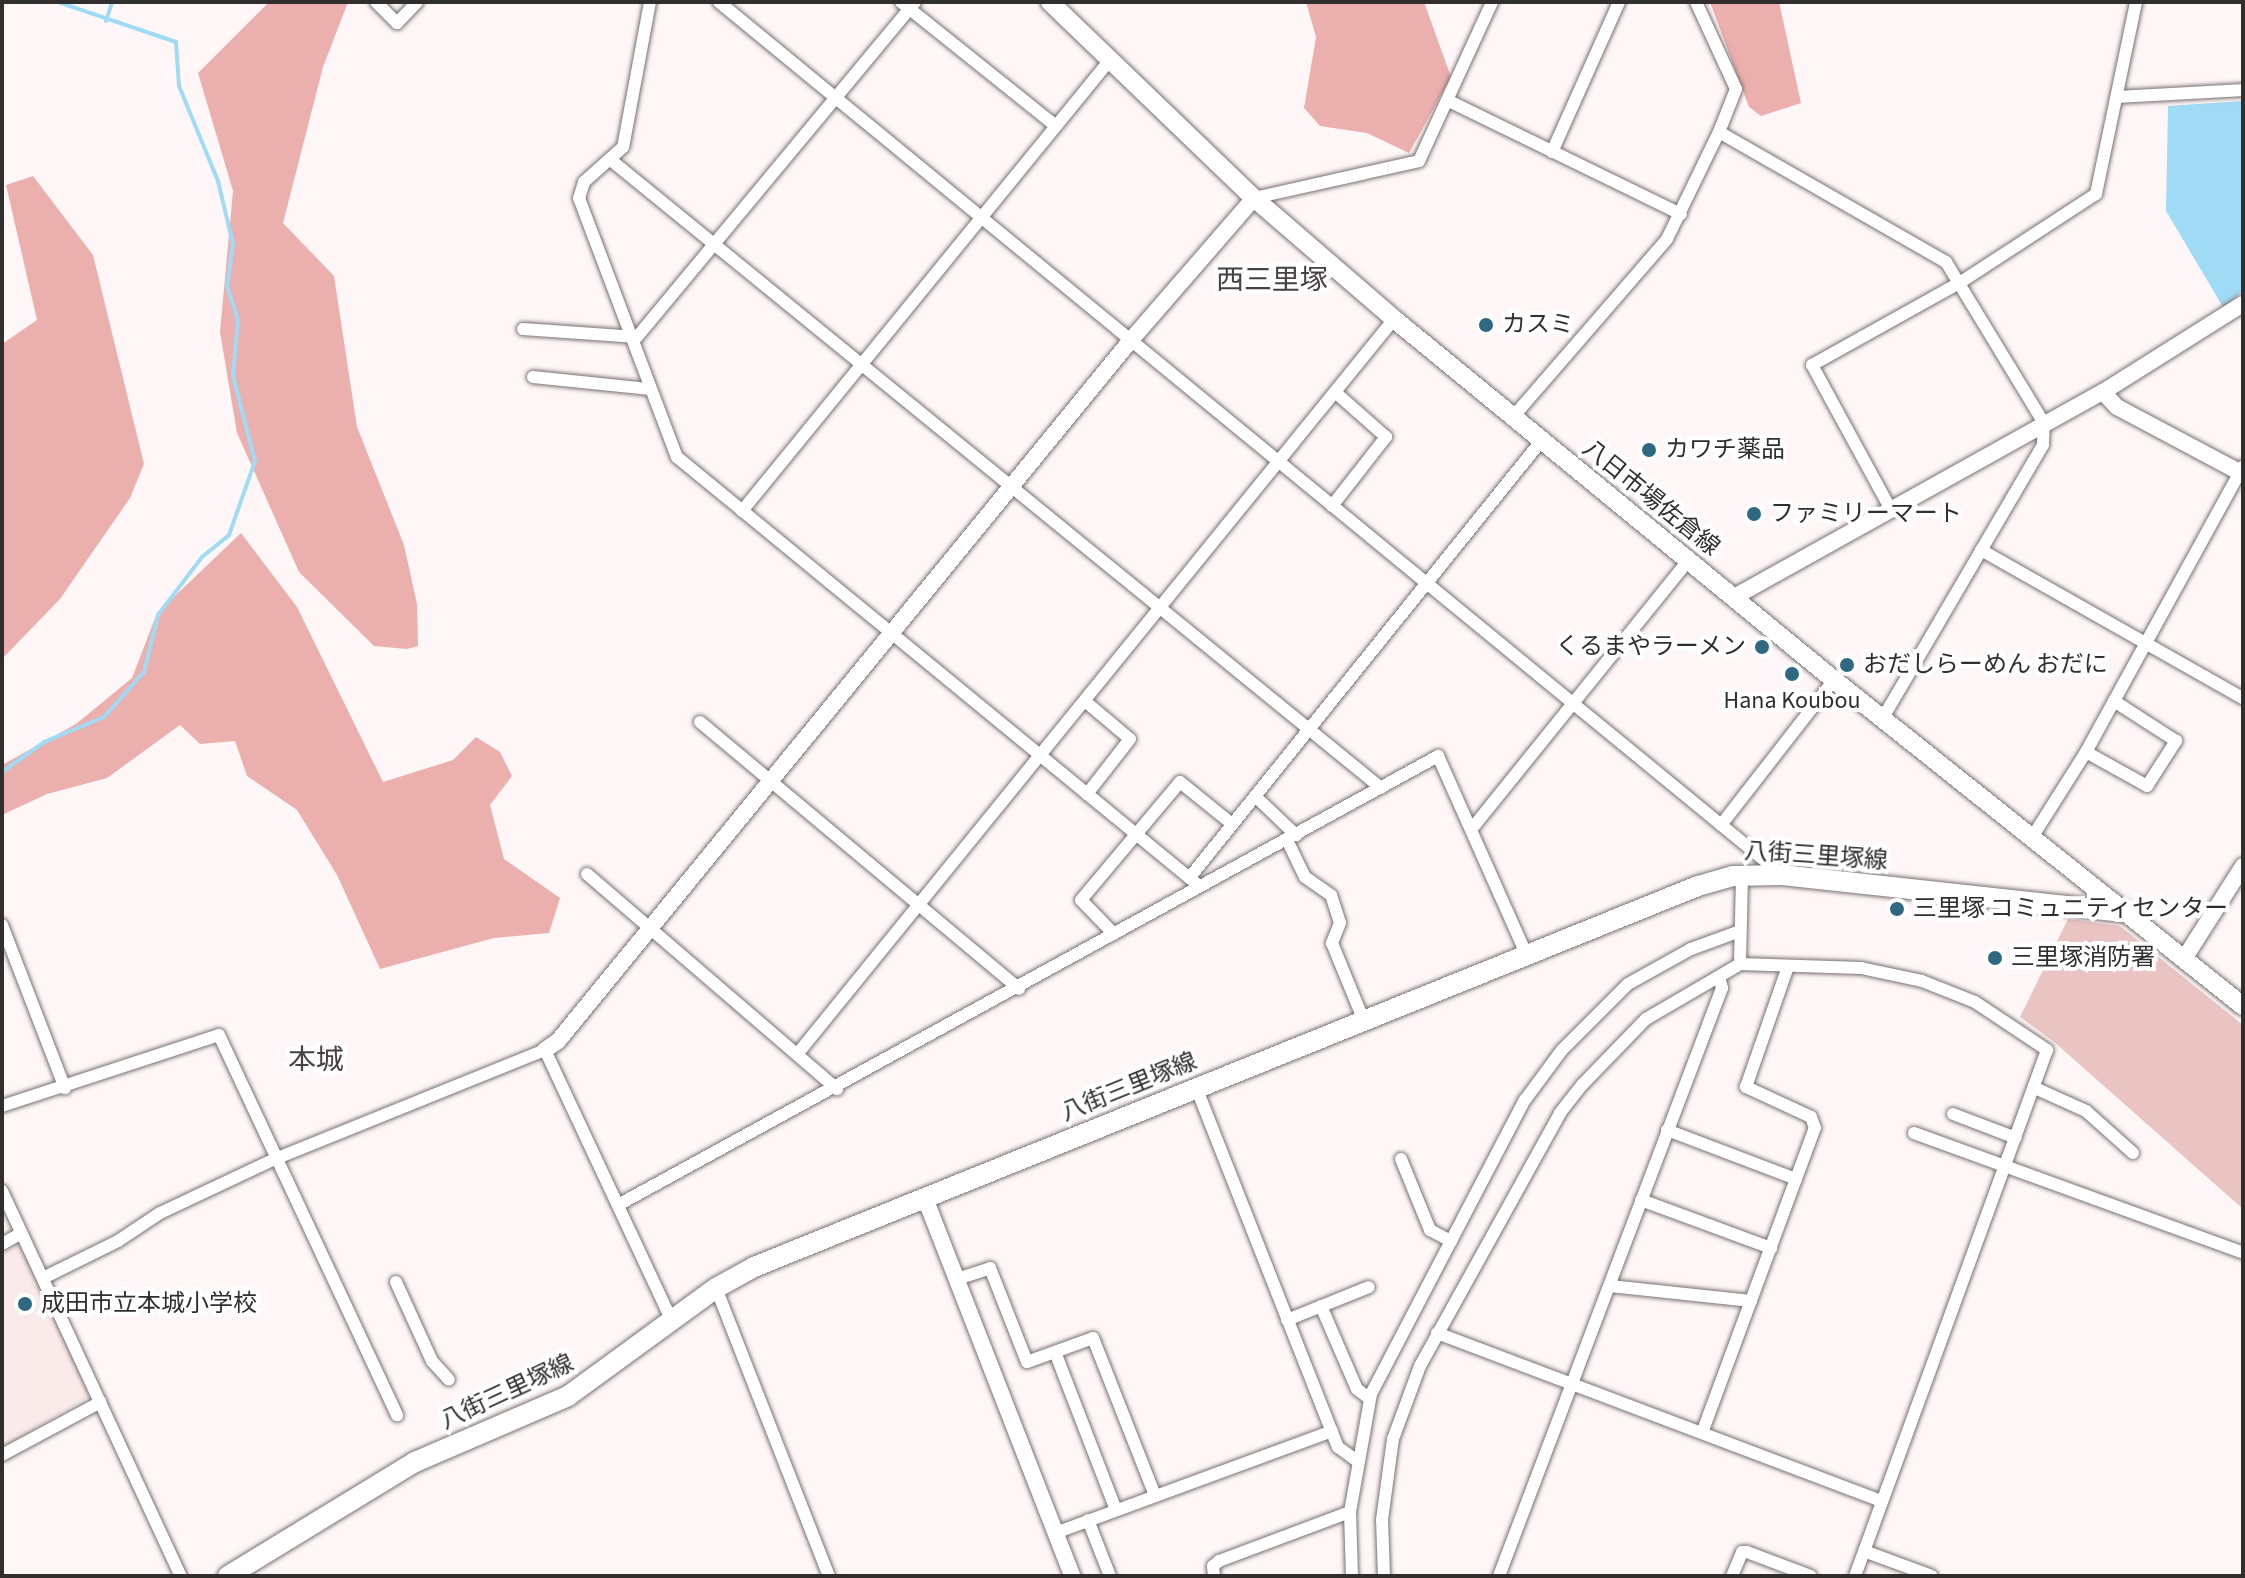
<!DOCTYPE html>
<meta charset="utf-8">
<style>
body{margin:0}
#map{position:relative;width:2245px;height:1578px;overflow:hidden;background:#fff7f7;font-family:"Source Sans 3","Noto Sans JP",sans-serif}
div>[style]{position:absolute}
.built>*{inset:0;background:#fbeaea}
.green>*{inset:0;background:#eac4c3}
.forest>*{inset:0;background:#ebafae}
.water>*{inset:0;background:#a0dbf6}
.stream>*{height:4px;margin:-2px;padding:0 2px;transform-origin:2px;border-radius:2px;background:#a0dbf6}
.roads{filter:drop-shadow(0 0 2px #777170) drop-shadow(0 0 2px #777170)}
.minor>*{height:12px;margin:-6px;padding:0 6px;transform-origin:6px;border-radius:6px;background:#fff}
.tertiary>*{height:16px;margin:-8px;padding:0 8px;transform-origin:8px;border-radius:8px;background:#fff}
.secondary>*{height:18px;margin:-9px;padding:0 9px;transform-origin:9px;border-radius:9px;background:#fff}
.primary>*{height:20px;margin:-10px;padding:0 10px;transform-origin:10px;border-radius:10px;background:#fff}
.dots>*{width:22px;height:22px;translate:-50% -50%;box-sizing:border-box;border:4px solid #fff;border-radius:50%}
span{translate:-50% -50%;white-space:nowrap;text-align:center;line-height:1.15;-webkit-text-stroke:8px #fff;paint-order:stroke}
.poi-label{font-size:24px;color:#312e2e}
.left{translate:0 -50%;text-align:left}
.right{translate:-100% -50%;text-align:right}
.street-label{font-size:24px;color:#312e2e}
.quarter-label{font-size:28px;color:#474140}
.frame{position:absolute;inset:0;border:4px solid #312e2e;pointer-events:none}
</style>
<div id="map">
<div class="built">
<i style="clip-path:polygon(21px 1244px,90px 1396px,2px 1447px,2px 1253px)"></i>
</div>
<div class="green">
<i style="clip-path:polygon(2068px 919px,2120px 926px,2243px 1025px,2243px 1209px,2053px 1041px,2020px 1017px)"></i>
</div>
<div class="forest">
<i style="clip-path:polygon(269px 2px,348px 2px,323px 67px,283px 223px,334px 276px,357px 427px,404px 545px,417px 604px,418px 646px,407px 649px,374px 646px,299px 572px,237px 433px,220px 332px,233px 191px,198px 73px)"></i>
<i style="clip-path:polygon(1306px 2px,1424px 2px,1451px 77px,1409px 153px,1367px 133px,1320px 126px,1304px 108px,1316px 37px)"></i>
<i style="clip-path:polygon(1710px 2px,1779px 2px,1801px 103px,1761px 116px,1749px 107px)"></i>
<i style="clip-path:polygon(33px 176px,93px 255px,144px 464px,130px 498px,60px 599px,2px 659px,2px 344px,37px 320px,6px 185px)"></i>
<i style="clip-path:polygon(241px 533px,297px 607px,383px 782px,453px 760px,476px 737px,500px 752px,512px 776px,490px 805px,504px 859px,560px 898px,549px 933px,494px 938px,380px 969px,337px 875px,297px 810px,247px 776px,235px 741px,200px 744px,180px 725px,107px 778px,47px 794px,2px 815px,2px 765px,76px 724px,132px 678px,157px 613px)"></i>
</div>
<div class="water">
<i style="clip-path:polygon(2243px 101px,2243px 291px,2223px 307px,2166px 211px,2168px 106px)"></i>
</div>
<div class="stream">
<i style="left:2px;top:3px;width:2px;rotate:-27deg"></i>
<i style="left:106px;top:21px;width:20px;rotate:-72deg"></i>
<i style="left:2px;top:772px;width:52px;rotate:-35.5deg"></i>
<i style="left:44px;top:742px;width:65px;rotate:-22.6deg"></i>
<i style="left:104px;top:717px;width:60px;rotate:-48.4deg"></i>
<i style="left:144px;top:672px;width:59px;rotate:-76.2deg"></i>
<i style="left:158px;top:615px;width:73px;rotate:-52.8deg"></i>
<i style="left:202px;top:557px;width:35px;rotate:-39deg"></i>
<i style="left:229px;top:535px;width:78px;rotate:-70.6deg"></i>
<i style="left:255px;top:461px;width:88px;rotate:-104.5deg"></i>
<i style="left:233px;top:376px;width:56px;rotate:-84.9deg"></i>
<i style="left:238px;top:320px;width:35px;rotate:-108deg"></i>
<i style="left:227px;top:287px;width:43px;rotate:-82.1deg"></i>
<i style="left:233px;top:244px;width:65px;rotate:-103.4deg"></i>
<i style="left:218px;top:181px;width:103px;rotate:-112.3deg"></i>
<i style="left:179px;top:86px;width:44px;rotate:-93.9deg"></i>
<i style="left:176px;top:42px;width:125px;rotate:-161.3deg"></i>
</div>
<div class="roads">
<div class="minor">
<i style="left:376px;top:2px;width:30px;rotate:45deg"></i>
<i style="left:397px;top:23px;width:29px;rotate:-46deg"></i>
<i style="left:650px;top:2px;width:147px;rotate:100.5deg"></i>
<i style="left:623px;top:147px;width:52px;rotate:138.1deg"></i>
<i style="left:584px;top:182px;width:17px;rotate:107deg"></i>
<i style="left:579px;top:198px;width:277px;rotate:69.3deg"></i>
<i style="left:677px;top:457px;width:674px;rotate:39.4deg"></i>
<i style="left:719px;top:2px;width:1376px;rotate:39.39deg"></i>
<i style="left:901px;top:2px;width:198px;rotate:38.7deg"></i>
<i style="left:2118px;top:97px;width:125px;rotate:-3.2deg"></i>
<i style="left:1449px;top:101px;width:258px;rotate:26deg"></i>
<i style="left:1719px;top:132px;width:262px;rotate:29.8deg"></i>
<i style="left:1946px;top:262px;width:188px;rotate:58.7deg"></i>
<i style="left:2044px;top:423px;width:22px;rotate:93deg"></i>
<i style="left:2043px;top:445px;width:318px;rotate:120.4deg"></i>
<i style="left:1552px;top:152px;width:164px;rotate:-65.9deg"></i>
<i style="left:612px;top:161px;width:992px;rotate:39.19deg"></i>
<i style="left:1254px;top:198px;width:169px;rotate:-12.6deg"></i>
<i style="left:1419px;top:161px;width:175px;rotate:-65.3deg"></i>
<i style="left:523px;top:329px;width:114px;rotate:4deg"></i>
<i style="left:637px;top:337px;width:435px;rotate:-50.3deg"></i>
<i style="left:533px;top:377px;width:118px;rotate:5.9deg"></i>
<i style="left:1513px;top:417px;width:235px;rotate:-49.1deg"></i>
<i style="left:1667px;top:239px;width:119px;rotate:-64.1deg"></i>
<i style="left:1719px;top:132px;width:46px;rotate:-68.4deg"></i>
<i style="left:1736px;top:89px;width:96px;rotate:-114.7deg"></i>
<i style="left:1332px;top:506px;width:88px;rotate:-52deg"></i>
<i style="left:1386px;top:437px;width:68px;rotate:-138.6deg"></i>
<i style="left:1890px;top:508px;width:163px;rotate:-118.6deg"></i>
<i style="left:1812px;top:365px;width:171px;rotate:-29.1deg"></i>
<i style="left:1961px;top:282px;width:161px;rotate:-33.1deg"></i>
<i style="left:2096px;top:194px;width:196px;rotate:-78.2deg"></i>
<i style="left:742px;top:511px;width:582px;rotate:-50.79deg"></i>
<i style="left:1981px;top:550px;width:301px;rotate:29.5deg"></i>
<i style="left:1086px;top:702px;width:57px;rotate:40.1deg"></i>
<i style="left:1130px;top:739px;width:70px;rotate:128deg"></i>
<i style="left:700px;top:722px;width:416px;rotate:39.9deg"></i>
<i style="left:2086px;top:752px;width:70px;rotate:29.1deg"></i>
<i style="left:2147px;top:786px;width:54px;rotate:-57.2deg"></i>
<i style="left:2176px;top:741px;width:74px;rotate:-147.2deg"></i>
<i style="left:1255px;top:796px;width:57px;rotate:43.6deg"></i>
<i style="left:1721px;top:825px;width:184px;rotate:-52.1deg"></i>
<i style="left:1474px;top:826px;width:341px;rotate:-51.1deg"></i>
<i style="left:2031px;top:839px;width:103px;rotate:-57.7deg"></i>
<i style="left:2086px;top:752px;width:326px;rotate:-61.2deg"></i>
<i style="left:1287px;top:840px;width:41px;rotate:64.1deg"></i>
<i style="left:1305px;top:877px;width:32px;rotate:35deg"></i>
<i style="left:1331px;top:895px;width:29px;rotate:72deg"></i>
<i style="left:1340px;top:923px;width:22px;rotate:112deg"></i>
<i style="left:1332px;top:943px;width:84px;rotate:67.7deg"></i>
<i style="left:587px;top:874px;width:330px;rotate:40.7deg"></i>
<i style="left:1190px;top:877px;width:561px;rotate:-51.15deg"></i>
<i style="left:2px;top:925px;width:175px;rotate:68.9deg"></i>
<i style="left:1114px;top:934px;width:47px;rotate:-134.1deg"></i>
<i style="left:1081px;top:900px;width:154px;rotate:-50deg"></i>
<i style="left:1180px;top:782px;width:67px;rotate:38.9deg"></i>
<i style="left:1740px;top:964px;width:121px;rotate:1.9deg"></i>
<i style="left:1861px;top:968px;width:62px;rotate:12deg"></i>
<i style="left:1922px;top:981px;width:57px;rotate:21.6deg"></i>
<i style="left:1975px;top:1002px;width:87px;rotate:33.7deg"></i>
<i style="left:2047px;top:1050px;width:560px;rotate:110.05deg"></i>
<i style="left:799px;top:1052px;width:944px;rotate:-50.93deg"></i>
<i style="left:1196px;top:1087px;width:387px;rotate:68.5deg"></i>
<i style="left:1338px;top:1447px;width:24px;rotate:36deg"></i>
<i style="left:2035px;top:1088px;width:56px;rotate:24.3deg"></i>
<i style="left:2086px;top:1111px;width:63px;rotate:41.8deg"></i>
<i style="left:2px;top:1106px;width:228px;rotate:-18.1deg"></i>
<i style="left:219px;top:1035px;width:420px;rotate:64.9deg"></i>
<i style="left:1953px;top:1114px;width:67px;rotate:20.9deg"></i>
<i style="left:1667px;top:1130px;width:138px;rotate:20.8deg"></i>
<i style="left:1914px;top:1133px;width:350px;rotate:20deg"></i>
<i style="left:1401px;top:1159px;width:77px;rotate:67.8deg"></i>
<i style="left:1430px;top:1230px;width:24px;rotate:28deg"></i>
<i style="left:2px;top:1191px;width:425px;rotate:65.1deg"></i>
<i style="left:1641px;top:1200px;width:139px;rotate:20.3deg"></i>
<i style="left:618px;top:1205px;width:935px;rotate:-28.7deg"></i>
<i style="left:1438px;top:756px;width:219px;rotate:66deg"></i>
<i style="left:2px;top:1244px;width:21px;rotate:-29deg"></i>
<i style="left:43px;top:1278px;width:84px;rotate:-26.3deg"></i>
<i style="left:118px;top:1241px;width:50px;rotate:-33.7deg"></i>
<i style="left:160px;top:1213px;width:127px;rotate:-25.2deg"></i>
<i style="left:275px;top:1159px;width:291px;rotate:-22deg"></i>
<i style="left:545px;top:1050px;width:299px;rotate:64.9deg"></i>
<i style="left:957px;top:1279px;width:35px;rotate:-18deg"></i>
<i style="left:990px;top:1268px;width:101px;rotate:68.5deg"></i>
<i style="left:1027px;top:1362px;width:70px;rotate:-20deg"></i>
<i style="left:1093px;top:1338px;width:169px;rotate:68.5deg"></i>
<i style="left:396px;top:1282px;width:87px;rotate:65.5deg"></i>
<i style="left:432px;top:1361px;width:25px;rotate:48deg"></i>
<i style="left:1610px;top:1286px;width:142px;rotate:6.1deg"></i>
<i style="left:716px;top:1288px;width:309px;rotate:68.6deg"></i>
<i style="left:1321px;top:1306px;width:90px;rotate:66.6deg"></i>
<i style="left:1357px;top:1389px;width:16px;rotate:38deg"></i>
<i style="left:1287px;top:1320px;width:88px;rotate:-21.9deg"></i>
<i style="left:1437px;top:1333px;width:475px;rotate:20.7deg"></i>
<i style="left:1055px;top:1352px;width:169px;rotate:68.9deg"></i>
<i style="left:1702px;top:1433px;width:325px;rotate:-69.7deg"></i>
<i style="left:1815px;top:1128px;width:12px;rotate:-110deg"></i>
<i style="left:1811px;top:1117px;width:72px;rotate:-155.2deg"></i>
<i style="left:1746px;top:1087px;width:125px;rotate:-70.8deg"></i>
<i style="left:2px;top:1455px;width:112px;rotate:-28.2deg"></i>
<i style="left:1088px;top:1520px;width:60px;rotate:68.6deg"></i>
<i style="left:1055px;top:1533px;width:295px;rotate:-20.2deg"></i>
<i style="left:1864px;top:1551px;width:72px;rotate:20.2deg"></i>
<i style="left:1214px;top:1576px;width:10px;rotate:-96deg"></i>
<i style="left:1213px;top:1566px;width:8px;rotate:-40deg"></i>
<i style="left:1219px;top:1561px;width:140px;rotate:-20.5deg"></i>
<i style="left:1352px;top:1576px;width:64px;rotate:-91.8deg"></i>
<i style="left:1350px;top:1512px;width:120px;rotate:-79.9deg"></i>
<i style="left:1371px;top:1394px;width:332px;rotate:-62.4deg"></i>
<i style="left:1525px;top:1100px;width:62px;rotate:-53.5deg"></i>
<i style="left:1562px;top:1050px;width:93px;rotate:-45deg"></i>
<i style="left:1628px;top:984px;width:72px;rotate:-29.1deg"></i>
<i style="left:1691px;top:949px;width:52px;rotate:-20.2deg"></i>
<i style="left:1384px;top:1576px;width:56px;rotate:-92deg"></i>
<i style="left:1382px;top:1520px;width:82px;rotate:-82.3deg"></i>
<i style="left:1393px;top:1439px;width:78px;rotate:-69.7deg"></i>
<i style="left:1420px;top:1366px;width:289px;rotate:-61deg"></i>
<i style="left:1560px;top:1113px;width:36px;rotate:-52deg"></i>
<i style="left:1582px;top:1085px;width:92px;rotate:-45.9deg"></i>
<i style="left:1646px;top:1019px;width:109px;rotate:-30.3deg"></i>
<i style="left:1740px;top:964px;width:89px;rotate:-88.7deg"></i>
<i style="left:1499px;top:1576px;width:629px;rotate:-69.23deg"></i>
<i style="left:1722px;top:988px;width:11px;rotate:-105deg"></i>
<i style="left:1732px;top:1576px;width:26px;rotate:-67deg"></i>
<i style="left:1742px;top:1552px;width:5px"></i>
<i style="left:1747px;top:1552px;width:68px;rotate:20.6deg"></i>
</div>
<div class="tertiary">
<i style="left:2103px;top:392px;width:21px;rotate:47deg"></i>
<i style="left:2117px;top:407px;width:143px;rotate:28deg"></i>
<i style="left:1734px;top:597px;width:422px;rotate:-29.1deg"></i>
<i style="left:2103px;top:392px;width:165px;rotate:-32.2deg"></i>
<i style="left:2184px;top:959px;width:110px;rotate:-57.6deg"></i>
<i style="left:545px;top:1050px;width:16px;rotate:-35deg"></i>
<i style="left:558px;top:1041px;width:905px;rotate:-50.74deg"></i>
<i style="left:1131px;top:340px;width:188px;rotate:-49.1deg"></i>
<i style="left:925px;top:1198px;width:406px;rotate:68.7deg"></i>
</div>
<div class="secondary">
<i style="left:1050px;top:2px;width:283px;rotate:43.9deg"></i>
<i style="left:1254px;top:198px;width:185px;rotate:40.8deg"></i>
<i style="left:1394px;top:319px;width:569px;rotate:39.37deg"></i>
<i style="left:1834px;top:680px;width:523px;rotate:38.56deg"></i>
</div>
<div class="primary">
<i style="left:228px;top:1576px;width:219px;rotate:-31.4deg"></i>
<i style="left:415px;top:1462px;width:167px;rotate:-23.3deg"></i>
<i style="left:568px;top:1396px;width:183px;rotate:-36.1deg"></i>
<i style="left:716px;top:1288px;width:43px;rotate:-28.9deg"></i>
<i style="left:754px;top:1267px;width:1018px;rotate:-21.98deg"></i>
<i style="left:1698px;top:886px;width:36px;rotate:-16deg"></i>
<i style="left:1733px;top:876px;width:49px;rotate:-1.2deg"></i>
<i style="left:1782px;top:875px;width:341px;rotate:6.2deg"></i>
</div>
</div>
<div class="dots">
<i style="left:1486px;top:325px;background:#2e6981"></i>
<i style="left:1649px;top:450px;background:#2e6981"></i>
<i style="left:1754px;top:514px;background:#2e6981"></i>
<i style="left:1762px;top:647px;background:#2e6981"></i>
<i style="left:1847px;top:665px;background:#2e6981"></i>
<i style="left:1792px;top:674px;background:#2e6981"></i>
<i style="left:1897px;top:909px;background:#2e6981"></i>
<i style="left:1995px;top:958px;background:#2e6981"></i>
<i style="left:25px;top:1304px;background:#2e6981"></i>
</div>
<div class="poi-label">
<span class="left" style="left:1502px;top:325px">カスミ</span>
<span class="left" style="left:1665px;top:450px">カワチ薬品</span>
<span class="left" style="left:1770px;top:514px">ファミリーマート</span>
<span class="right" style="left:1746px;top:647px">くるまやラーメン</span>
<span class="left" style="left:1863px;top:665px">おだしらーめん おだに</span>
<span style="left:1792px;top:701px">Hana Koubou</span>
<span class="left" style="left:1913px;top:909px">三里塚 コミュニティセンター</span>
<span class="left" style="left:2011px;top:958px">三里塚消防署</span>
<span class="left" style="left:41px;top:1304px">成田市立本城小学校</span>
</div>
<div class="street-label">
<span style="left:1651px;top:498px;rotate:39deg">八日市場佐倉線</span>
<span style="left:1816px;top:856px;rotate:4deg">八街三里塚線</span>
<span style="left:1129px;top:1087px;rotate:-22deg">八街三里塚線</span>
<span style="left:507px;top:1392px;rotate:-25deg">八街三里塚線</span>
</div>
<div class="quarter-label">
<span style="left:1272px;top:280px">西三里塚</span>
<span style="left:316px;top:1060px">本城</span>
</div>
<div class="frame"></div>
</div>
